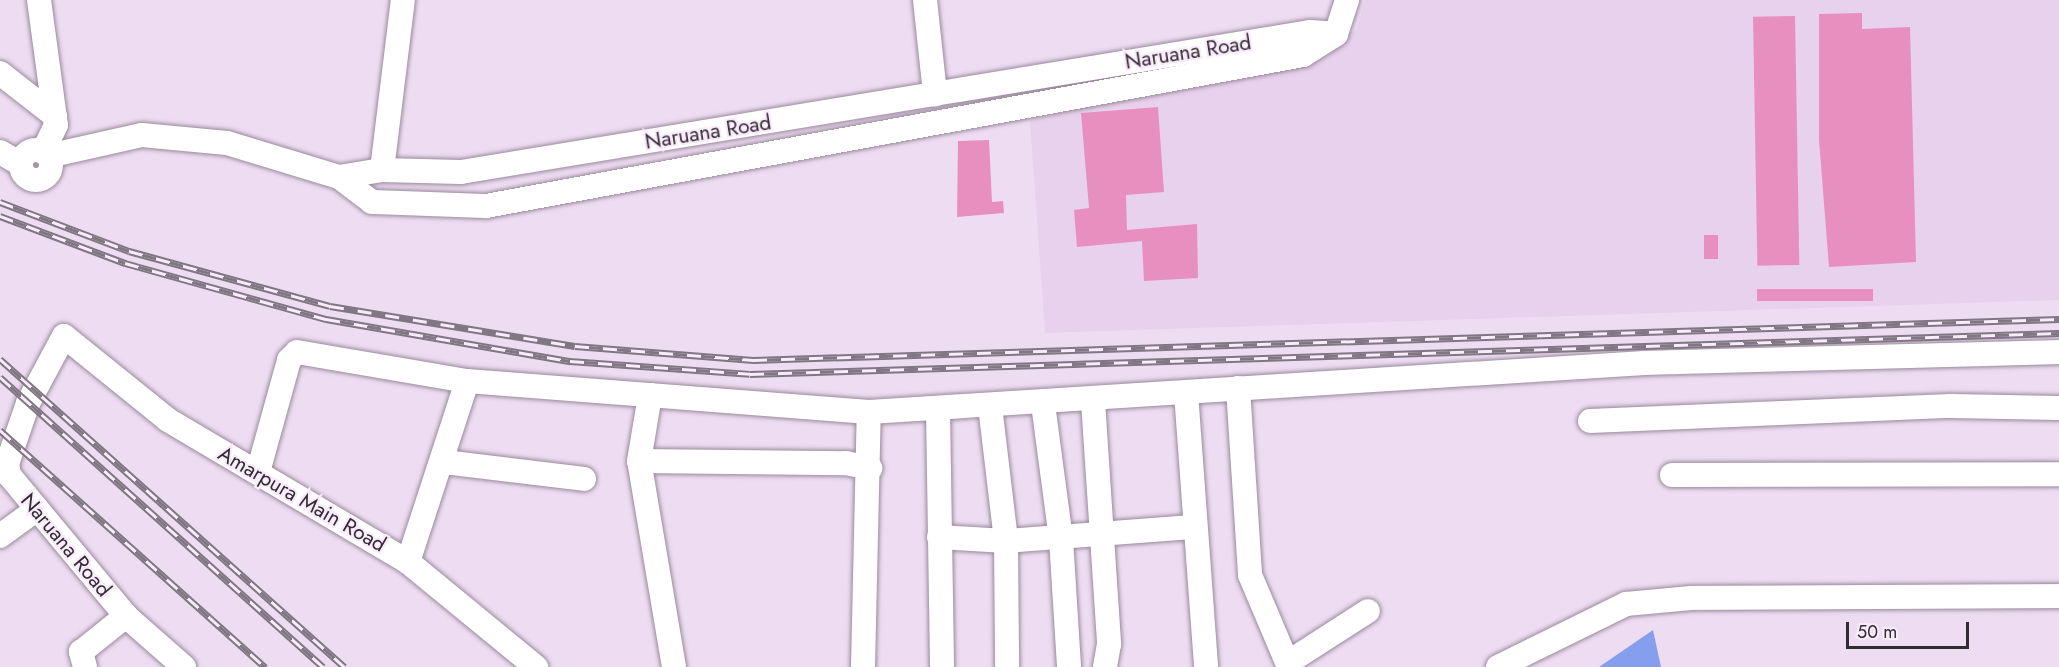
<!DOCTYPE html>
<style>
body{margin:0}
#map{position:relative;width:2059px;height:667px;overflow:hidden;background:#eeddf2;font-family:Jost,sans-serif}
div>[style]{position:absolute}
.built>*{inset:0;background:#e8d1ec}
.water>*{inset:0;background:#859eee}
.building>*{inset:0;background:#e790c0;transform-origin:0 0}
.roads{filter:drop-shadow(0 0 2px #9a899d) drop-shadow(0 0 2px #9a899d)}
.minor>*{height:24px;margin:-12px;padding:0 12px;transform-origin:12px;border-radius:12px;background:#fff}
.minor>.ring{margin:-12px;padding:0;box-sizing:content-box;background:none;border:24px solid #fff;border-radius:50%}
.rail>*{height:7px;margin-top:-3.5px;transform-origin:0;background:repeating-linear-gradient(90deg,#faebfc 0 14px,#817684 0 28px);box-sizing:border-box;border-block:2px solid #817684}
span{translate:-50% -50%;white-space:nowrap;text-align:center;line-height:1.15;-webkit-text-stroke:4.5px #faebfc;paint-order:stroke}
.street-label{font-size:21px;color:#322b33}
.scale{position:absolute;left:1846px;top:622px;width:123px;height:27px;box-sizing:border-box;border:3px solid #322b33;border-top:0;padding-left:8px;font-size:18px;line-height:21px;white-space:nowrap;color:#322b33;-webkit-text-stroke:4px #faebfc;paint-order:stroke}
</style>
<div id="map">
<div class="built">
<i style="clip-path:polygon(1365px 0,2059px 0,2059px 300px,1045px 333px,1030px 121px,1356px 31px)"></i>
</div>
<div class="water">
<i style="clip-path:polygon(1653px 630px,1661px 667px,1599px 667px)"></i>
</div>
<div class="building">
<i style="clip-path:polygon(1862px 13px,1862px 29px,1910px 27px,1916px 262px,1829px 267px,1819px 140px,1819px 14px)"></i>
<i style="left:1795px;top:16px;width:249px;height:42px;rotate:89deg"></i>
<i style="clip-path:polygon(1158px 107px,1164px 192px,1126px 195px,1127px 230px,1197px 224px,1198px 278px,1144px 281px,1142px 241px,1077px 247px,1074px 210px,1089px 208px,1081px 113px)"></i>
<i style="clip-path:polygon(989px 140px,992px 202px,1003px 201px,1004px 213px,957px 217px,958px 141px)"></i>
<i style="left:1704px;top:235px;width:14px;height:24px"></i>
<i style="left:1873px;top:289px;width:12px;height:116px;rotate:90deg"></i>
</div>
<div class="roads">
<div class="minor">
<i style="left:39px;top:0;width:126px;rotate:82.3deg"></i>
<i style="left:56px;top:125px;width:30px;rotate:116deg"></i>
<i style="left:925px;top:0;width:95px;rotate:83.9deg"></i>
<i style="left:0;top:73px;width:70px;rotate:38deg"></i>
<i class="ring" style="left:21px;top:150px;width:6px;height:6px"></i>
<i style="left:0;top:152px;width:24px;rotate:30deg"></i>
<i style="left:48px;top:156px;width:96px;rotate:-12.6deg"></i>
<i style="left:142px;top:135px;width:85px;rotate:5.4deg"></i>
<i style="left:227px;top:143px;width:117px;rotate:16.9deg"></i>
<i style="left:339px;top:177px;width:44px;rotate:-9.2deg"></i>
<i style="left:382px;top:170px;width:79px;rotate:1.5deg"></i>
<i style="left:461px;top:172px;width:860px;rotate:-9.36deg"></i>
<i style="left:1310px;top:32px;width:26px;rotate:4deg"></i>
<i style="left:382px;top:170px;width:171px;rotate:-83deg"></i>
<i style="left:339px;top:177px;width:41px;rotate:37.1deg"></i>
<i style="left:372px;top:202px;width:114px;rotate:2deg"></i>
<i style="left:486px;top:206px;width:831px;rotate:-10.47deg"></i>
<i style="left:1303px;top:55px;width:39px;rotate:-32deg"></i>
<i style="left:1336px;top:34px;width:36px;rotate:-72deg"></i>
<i style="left:1238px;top:388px;width:187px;rotate:86.3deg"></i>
<i style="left:1250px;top:575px;width:92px;rotate:67deg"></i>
<i style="left:1186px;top:393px;width:275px;rotate:85.8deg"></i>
<i style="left:1093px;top:401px;width:244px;rotate:86.2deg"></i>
<i style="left:1109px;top:644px;width:23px;rotate:100deg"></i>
<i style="left:1043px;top:404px;width:136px;rotate:82.4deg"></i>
<i style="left:1061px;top:539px;width:128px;rotate:86.4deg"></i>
<i style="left:990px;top:406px;width:136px;rotate:83.2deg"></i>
<i style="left:1006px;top:541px;width:126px;rotate:89.5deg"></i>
<i style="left:938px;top:409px;width:258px;rotate:89.1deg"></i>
<i style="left:1590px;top:421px;width:361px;rotate:-2.4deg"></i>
<i style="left:1951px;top:406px;width:108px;rotate:1.1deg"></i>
<i style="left:639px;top:461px;width:67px;rotate:-80.5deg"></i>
<i style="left:444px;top:462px;width:141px;rotate:6.9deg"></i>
<i style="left:258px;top:472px;width:116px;rotate:-74.5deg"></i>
<i style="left:289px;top:360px;width:11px;rotate:-45deg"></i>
<i style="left:297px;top:352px;width:172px;rotate:9.7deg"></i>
<i style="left:467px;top:381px;width:403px;rotate:4.4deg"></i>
<i style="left:869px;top:412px;width:777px;rotate:-3.62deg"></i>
<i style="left:1644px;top:363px;width:415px;rotate:-1.5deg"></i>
<i style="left:1672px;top:475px;width:387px;rotate:-0.1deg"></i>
<i style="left:0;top:536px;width:46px;rotate:-36.1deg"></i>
<i style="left:939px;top:537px;width:67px;rotate:3.4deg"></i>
<i style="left:1006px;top:541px;width:188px;rotate:-4.3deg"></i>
<i style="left:408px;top:562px;width:190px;rotate:-71.9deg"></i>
<i style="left:1298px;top:656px;width:83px;rotate:-32.7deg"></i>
<i style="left:85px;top:667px;width:16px;rotate:-105deg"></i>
<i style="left:81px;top:652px;width:58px;rotate:-38.7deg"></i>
<i style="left:184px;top:667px;width:77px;rotate:-138.7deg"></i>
<i style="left:126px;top:616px;width:183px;rotate:-129.7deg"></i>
<i style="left:9px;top:475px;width:11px;rotate:-100deg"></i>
<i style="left:7px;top:464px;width:65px;rotate:-71deg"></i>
<i style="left:28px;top:403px;width:76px;rotate:-61.8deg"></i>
<i style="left:64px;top:336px;width:134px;rotate:38.9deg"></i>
<i style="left:168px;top:420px;width:279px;rotate:30.6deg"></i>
<i style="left:408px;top:562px;width:166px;rotate:39.4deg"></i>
<i style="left:674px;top:667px;width:209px;rotate:-99.6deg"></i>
<i style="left:639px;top:461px;width:207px;rotate:0.6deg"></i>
<i style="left:846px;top:463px;width:25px;rotate:12deg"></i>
<i style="left:863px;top:667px;width:255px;rotate:-88.7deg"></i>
<i style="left:1498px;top:667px;width:143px;rotate:-26.2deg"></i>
<i style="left:1626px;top:604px;width:65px;rotate:-5.3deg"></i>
<i style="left:1691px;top:598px;width:368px;rotate:-0.3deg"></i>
</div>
</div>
<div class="rail">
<i style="left:0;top:202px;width:138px;rotate:20.8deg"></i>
<i style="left:129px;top:251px;width:208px;rotate:15.3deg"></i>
<i style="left:330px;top:306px;width:248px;rotate:9.3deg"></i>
<i style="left:575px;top:346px;width:179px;rotate:4.5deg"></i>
<i style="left:753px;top:360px;width:1307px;rotate:-1.8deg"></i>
<i style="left:0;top:216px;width:134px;rotate:20.6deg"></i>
<i style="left:125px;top:263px;width:209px;rotate:15.6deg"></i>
<i style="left:326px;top:319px;width:248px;rotate:9.8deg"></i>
<i style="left:570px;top:361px;width:180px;rotate:4.1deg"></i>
<i style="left:750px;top:374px;width:1310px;rotate:-1.79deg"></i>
<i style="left:0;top:359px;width:462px;rotate:41.8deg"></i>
<i style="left:0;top:377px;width:434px;rotate:41.9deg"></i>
<i style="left:0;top:430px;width:356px;rotate:41.8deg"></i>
</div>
<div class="street-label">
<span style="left:1188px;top:52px;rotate:-9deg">Naruana Road</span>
<span style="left:708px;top:132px;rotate:-9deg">Naruana Road</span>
<span style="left:302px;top:499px;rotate:30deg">Amarpura Main Road</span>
<span style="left:66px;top:545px;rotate:50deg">Naruana Road</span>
</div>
<div class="scale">50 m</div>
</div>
